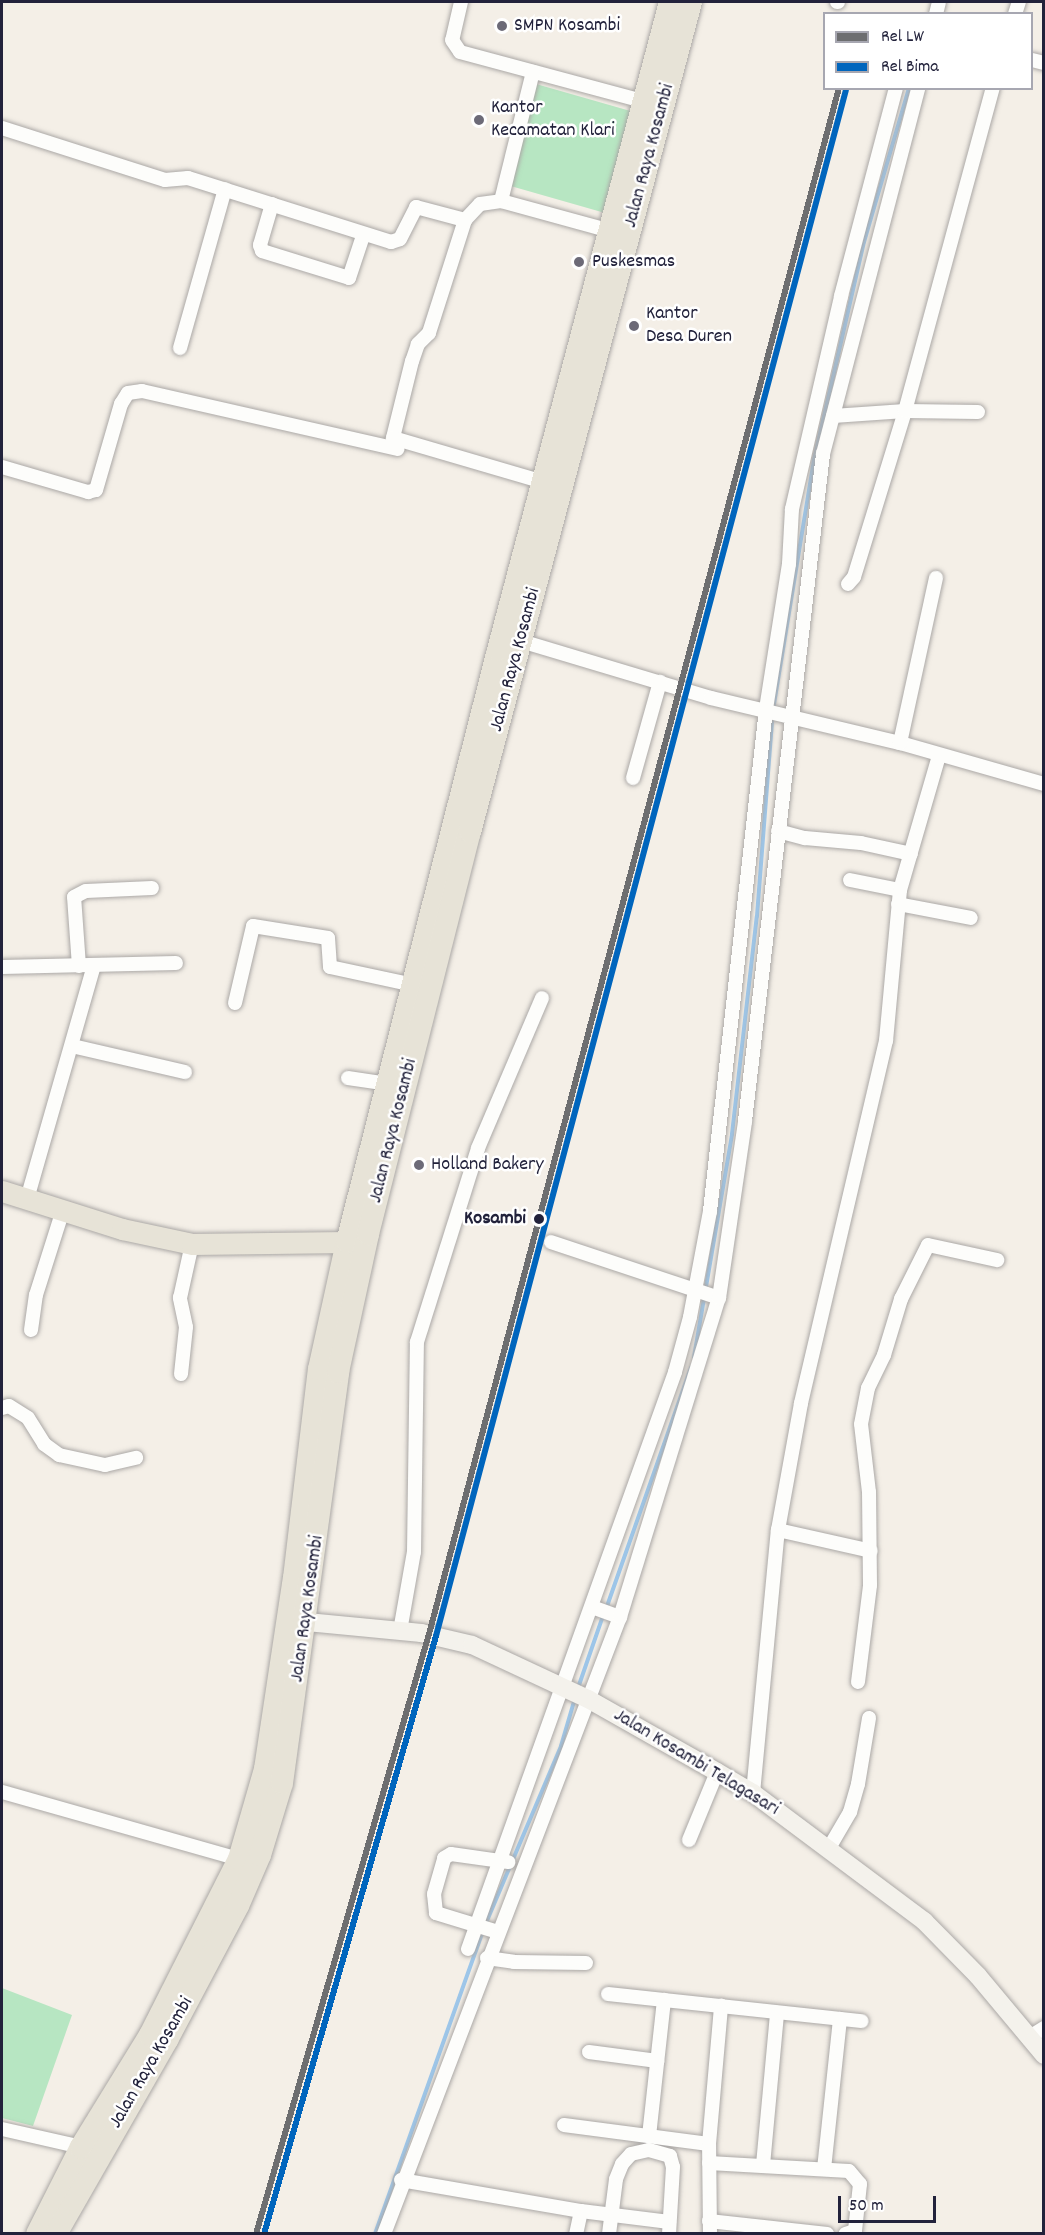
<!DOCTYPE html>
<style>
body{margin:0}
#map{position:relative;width:1045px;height:2235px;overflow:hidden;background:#f4efe7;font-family:Dekko,sans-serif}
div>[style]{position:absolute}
.green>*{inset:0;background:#b7e6c2;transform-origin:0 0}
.stream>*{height:4px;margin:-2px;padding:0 2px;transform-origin:2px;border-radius:2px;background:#9dc6e9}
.roads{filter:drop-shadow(0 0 2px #aba8a6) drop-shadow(0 0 2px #aba8a6)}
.minor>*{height:14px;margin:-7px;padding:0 7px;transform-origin:7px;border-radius:7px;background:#fdfdfb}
.secondary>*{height:18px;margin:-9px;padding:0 9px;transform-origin:9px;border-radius:9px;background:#f4f2ec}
.primary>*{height:21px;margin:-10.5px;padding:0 10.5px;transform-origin:10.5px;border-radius:10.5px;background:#e7e3d7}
.trunk>*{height:22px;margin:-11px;padding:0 11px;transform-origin:11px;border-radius:11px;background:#e7e3d7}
.rail-1>*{height:6px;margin:-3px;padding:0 3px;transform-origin:3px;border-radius:3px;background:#6d6e70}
.rail-2>*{height:6px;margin:-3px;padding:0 3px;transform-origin:3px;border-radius:3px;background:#0065bd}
.dots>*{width:16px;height:16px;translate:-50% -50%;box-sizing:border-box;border:3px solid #fff;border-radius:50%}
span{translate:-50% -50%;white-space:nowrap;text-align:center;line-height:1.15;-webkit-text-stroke:5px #fff;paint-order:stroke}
.poi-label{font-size:20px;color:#22223b}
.left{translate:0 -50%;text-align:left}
.street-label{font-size:20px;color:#22223b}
.stop-label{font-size:20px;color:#22223b;font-weight:700}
.right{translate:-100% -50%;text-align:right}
.frame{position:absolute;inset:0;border:3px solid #22223b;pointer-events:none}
.legend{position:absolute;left:823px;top:12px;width:210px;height:78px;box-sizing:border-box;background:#fff;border:2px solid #a7a7b1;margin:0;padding:8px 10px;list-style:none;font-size:18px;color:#22223b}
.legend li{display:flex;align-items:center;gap:12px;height:30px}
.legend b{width:30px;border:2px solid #a7a7b1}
.scale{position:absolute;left:838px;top:2196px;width:98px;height:27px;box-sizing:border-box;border:3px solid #22223b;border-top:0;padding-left:8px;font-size:18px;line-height:21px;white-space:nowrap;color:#22223b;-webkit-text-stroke:4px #fff;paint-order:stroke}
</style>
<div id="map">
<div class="green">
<i style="left:536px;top:84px;width:101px;height:105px;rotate:16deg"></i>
<i style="clip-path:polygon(2px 1988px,72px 2015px,33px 2126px,2px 2118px)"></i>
</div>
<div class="stream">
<i style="left:694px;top:1357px;width:226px;rotate:-80.3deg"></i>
<i style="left:732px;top:1134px;width:219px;rotate:-83.5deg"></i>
<i style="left:757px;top:916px;width:207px;rotate:-85.6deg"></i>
<i style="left:773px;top:710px;width:253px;rotate:-80.7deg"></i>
<i style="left:814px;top:460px;width:224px;rotate:-77.1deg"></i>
<i style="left:864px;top:242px;width:160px;rotate:-73.7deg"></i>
<i style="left:606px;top:1609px;width:256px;rotate:-70.6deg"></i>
<i style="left:578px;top:1688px;width:76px;rotate:-70.9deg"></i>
<i style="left:375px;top:2234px;width:330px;rotate:-70.4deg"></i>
<i style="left:486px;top:1923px;width:192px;rotate:-67deg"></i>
<i style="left:561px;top:1746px;width:50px;rotate:-73.7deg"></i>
</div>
<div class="roads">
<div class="minor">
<i style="left:461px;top:2px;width:39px;rotate:103deg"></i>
<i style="left:452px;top:40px;width:14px;rotate:56deg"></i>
<i style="left:460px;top:52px;width:189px;rotate:15deg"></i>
<i style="left:837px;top:2px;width:1px"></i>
<i style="left:936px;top:14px;width:12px;rotate:-76deg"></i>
<i style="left:1015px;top:14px;width:13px;rotate:-72deg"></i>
<i style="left:1032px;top:60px;width:12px;rotate:14deg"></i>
<i style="left:2px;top:128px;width:171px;rotate:17.7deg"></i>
<i style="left:165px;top:180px;width:23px;rotate:-5deg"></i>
<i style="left:188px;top:178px;width:213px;rotate:17.5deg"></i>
<i style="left:391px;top:242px;width:9px;rotate:-18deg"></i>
<i style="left:400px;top:239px;width:36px;rotate:-63deg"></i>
<i style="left:416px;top:207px;width:51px;rotate:14.9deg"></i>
<i style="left:465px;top:220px;width:22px;rotate:-47deg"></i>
<i style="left:480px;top:204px;width:21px;rotate:-8deg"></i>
<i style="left:501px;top:201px;width:117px;rotate:15.3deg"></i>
<i style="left:501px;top:201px;width:133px;rotate:-76.1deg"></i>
<i style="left:272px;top:204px;width:43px;rotate:106.3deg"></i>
<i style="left:260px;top:245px;width:6px;rotate:72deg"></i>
<i style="left:262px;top:251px;width:91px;rotate:17.2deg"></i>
<i style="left:349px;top:278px;width:44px;rotate:-71.6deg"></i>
<i style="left:465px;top:220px;width:119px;rotate:107.7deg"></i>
<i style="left:429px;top:333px;width:16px;rotate:135deg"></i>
<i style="left:418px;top:344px;width:18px;rotate:109deg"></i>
<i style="left:412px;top:361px;width:79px;rotate:103.9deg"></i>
<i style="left:393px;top:438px;width:156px;rotate:16.3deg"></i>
<i style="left:180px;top:348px;width:165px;rotate:-74.2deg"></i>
<i style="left:833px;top:416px;width:72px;rotate:-4deg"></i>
<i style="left:905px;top:411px;width:73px;rotate:0.8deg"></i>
<i style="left:2px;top:467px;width:90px;rotate:16.2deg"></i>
<i style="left:88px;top:492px;width:8px;rotate:-14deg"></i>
<i style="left:96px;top:490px;width:90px;rotate:-73.8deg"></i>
<i style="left:121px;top:404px;width:13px;rotate:-58deg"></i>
<i style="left:128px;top:393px;width:14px;rotate:-8deg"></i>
<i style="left:142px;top:391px;width:262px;rotate:12.8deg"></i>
<i style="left:848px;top:584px;width:9px;rotate:-49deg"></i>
<i style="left:854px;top:577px;width:174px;rotate:-72.9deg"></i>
<i style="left:905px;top:411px;width:335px;rotate:-74.8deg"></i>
<i style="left:521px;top:641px;width:198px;rotate:16.7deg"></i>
<i style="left:711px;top:698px;width:194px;rotate:13.4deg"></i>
<i style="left:900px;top:743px;width:150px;rotate:15.9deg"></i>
<i style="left:900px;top:743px;width:169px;rotate:-77.7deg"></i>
<i style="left:633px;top:778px;width:100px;rotate:-74.3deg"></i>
<i style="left:778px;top:831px;width:28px;rotate:15deg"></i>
<i style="left:805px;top:838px;width:56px;rotate:5.1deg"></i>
<i style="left:861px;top:843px;width:51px;rotate:12.4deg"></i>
<i style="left:850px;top:880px;width:51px;rotate:11.3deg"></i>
<i style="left:898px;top:904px;width:74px;rotate:10.9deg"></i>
<i style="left:79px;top:966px;width:69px;rotate:-94.1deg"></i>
<i style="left:74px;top:897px;width:13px;rotate:-27deg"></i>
<i style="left:86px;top:891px;width:66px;rotate:-2.6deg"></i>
<i style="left:2px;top:967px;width:174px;rotate:-1.3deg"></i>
<i style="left:235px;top:1003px;width:79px;rotate:-76.8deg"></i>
<i style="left:253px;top:926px;width:76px;rotate:9.1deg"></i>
<i style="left:328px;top:938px;width:29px;rotate:86deg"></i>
<i style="left:330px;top:967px;width:85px;rotate:12.2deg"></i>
<i style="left:72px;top:1046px;width:116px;rotate:13deg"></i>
<i style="left:348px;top:1078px;width:40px;rotate:8.5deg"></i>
<i style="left:27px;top:1199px;width:242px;rotate:-74deg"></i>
<i style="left:551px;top:1242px;width:177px;rotate:18.4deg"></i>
<i style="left:31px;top:1330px;width:35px;rotate:-82deg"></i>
<i style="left:36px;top:1295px;width:89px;rotate:-72.4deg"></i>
<i style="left:181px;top:1374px;width:47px;rotate:-83.9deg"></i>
<i style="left:186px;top:1327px;width:30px;rotate:-102deg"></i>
<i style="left:180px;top:1298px;width:55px;rotate:-77.5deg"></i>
<i style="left:2px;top:1408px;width:7px;rotate:-16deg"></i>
<i style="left:9px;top:1406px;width:22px;rotate:32deg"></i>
<i style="left:28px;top:1418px;width:31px;rotate:58deg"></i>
<i style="left:44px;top:1444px;width:19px;rotate:36deg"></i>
<i style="left:59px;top:1455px;width:47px;rotate:12.3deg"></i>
<i style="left:105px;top:1465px;width:32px;rotate:-13deg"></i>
<i style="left:778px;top:1530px;width:95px;rotate:12.7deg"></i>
<i style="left:592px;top:1607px;width:30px;rotate:20deg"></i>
<i style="left:400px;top:1631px;width:80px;rotate:-80deg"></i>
<i style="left:414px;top:1552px;width:210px;rotate:-89.2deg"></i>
<i style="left:417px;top:1342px;width:203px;rotate:-72.5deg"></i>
<i style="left:478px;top:1148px;width:163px;rotate:-66.9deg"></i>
<i style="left:858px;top:1682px;width:98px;rotate:-82.9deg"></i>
<i style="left:870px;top:1585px;width:93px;rotate:-90.6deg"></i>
<i style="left:869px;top:1492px;width:68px;rotate:-96.7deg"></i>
<i style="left:861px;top:1424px;width:37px;rotate:-79deg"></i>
<i style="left:868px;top:1388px;width:37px;rotate:-64deg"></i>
<i style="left:884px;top:1355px;width:59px;rotate:-73.1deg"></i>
<i style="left:901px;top:1299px;width:60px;rotate:-63.4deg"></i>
<i style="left:928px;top:1245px;width:71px;rotate:12.3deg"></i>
<i style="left:2px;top:1792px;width:246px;rotate:15.8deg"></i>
<i style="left:753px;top:1793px;width:264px;rotate:-84.6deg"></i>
<i style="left:778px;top:1530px;width:129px;rotate:-79.7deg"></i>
<i style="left:801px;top:1403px;width:372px;rotate:-76.8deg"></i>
<i style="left:886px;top:1041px;width:152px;rotate:-84.7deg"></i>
<i style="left:900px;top:890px;width:140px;rotate:-73.8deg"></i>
<i style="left:689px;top:1840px;width:74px;rotate:-67.6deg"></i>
<i style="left:829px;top:1848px;width:42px;rotate:-59.7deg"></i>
<i style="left:850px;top:1812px;width:29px;rotate:-74deg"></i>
<i style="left:858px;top:1784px;width:67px;rotate:-80.5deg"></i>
<i style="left:498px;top:1932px;width:65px;rotate:-163deg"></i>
<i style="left:436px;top:1913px;width:19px;rotate:-96deg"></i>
<i style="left:434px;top:1894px;width:37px;rotate:-74deg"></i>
<i style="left:444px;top:1858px;width:8px;rotate:-30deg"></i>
<i style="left:451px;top:1854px;width:58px;rotate:8deg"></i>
<i style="left:468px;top:1949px;width:613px;rotate:-70.26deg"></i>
<i style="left:675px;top:1372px;width:57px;rotate:-74.7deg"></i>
<i style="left:690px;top:1317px;width:108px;rotate:-79.3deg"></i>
<i style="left:710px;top:1211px;width:505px;rotate:-83.63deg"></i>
<i style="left:766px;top:709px;width:147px;rotate:-81deg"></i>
<i style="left:789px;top:564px;width:55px;rotate:-86.9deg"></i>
<i style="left:792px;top:509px;width:219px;rotate:-77deg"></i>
<i style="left:841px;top:296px;width:215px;rotate:-75.2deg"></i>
<i style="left:487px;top:1958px;width:27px;rotate:8deg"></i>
<i style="left:514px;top:1962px;width:72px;rotate:0.8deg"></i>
<i style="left:608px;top:1994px;width:255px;rotate:6.1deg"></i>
<i style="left:1028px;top:2038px;width:19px;rotate:-32deg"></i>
<i style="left:589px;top:2052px;width:69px;rotate:7.5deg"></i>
<i style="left:564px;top:2125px;width:146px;rotate:7.5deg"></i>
<i style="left:2px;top:2129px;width:81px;rotate:12.8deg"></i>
<i style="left:649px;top:2136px;width:137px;rotate:-83.7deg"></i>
<i style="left:709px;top:2163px;width:140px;rotate:3.3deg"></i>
<i style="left:849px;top:2171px;width:17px;rotate:50deg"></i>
<i style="left:860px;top:2184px;width:47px;rotate:96.1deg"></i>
<i style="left:855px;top:2231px;width:10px;rotate:163deg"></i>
<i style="left:763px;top:2165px;width:153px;rotate:-84.7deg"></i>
<i style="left:824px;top:2169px;width:151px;rotate:-83.9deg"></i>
<i style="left:401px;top:2180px;width:183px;rotate:9.8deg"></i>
<i style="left:581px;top:2211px;width:24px;rotate:102deg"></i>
<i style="left:581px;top:2211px;width:89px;rotate:7.1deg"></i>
<i style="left:709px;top:2221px;width:119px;rotate:6.3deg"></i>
<i style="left:384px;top:2234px;width:661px;rotate:-69.07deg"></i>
<i style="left:620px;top:1617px;width:334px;rotate:-72.8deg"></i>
<i style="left:719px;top:1298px;width:179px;rotate:-81.6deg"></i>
<i style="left:745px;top:1121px;width:672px;rotate:-83.33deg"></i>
<i style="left:823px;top:454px;width:378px;rotate:-75.4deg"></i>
<i style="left:609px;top:2234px;width:55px;rotate:-82.7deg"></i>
<i style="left:616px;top:2179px;width:16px;rotate:-68deg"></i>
<i style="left:622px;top:2164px;width:13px;rotate:-48deg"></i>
<i style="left:631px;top:2154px;width:18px;rotate:-13deg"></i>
<i style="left:649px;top:2150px;width:22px;rotate:16deg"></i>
<i style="left:670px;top:2156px;width:11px;rotate:75deg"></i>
<i style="left:673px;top:2167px;width:67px;rotate:93.4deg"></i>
<i style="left:710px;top:2234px;width:90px;rotate:-90.6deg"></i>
<i style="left:709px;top:2144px;width:139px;rotate:-85deg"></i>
</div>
<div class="secondary">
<i style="left:307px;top:1622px;width:115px;rotate:5.5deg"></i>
<i style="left:421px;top:1633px;width:52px;rotate:13.2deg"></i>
<i style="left:472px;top:1645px;width:128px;rotate:25deg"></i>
<i style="left:588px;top:1699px;width:148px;rotate:29.5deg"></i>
<i style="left:717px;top:1772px;width:42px;rotate:30.3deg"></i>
<i style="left:753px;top:1793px;width:214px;rotate:36.8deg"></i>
<i style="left:924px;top:1921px;width:77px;rotate:45.5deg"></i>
<i style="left:978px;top:1976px;width:103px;rotate:50.1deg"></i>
</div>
<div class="primary">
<i style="left:2px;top:1191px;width:126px;rotate:17.6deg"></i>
<i style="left:122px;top:1229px;width:72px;rotate:12.1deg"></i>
<i style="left:192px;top:1244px;width:155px;rotate:-0.7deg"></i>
</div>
<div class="trunk">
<i style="left:37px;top:2234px;width:97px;rotate:-63.2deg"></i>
<i style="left:81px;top:2147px;width:132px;rotate:-58.4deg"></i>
<i style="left:150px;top:2035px;width:197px;rotate:-63.2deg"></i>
<i style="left:239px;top:1859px;width:94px;rotate:-73.9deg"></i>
<i style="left:265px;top:1769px;width:193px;rotate:-81.4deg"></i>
<i style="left:294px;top:1578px;width:210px;rotate:-83.2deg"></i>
<i style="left:319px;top:1369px;width:130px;rotate:-77.6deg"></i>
<i style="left:347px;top:1242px;width:611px;rotate:-75.69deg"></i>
<i style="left:498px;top:650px;width:670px;rotate:-75.13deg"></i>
<i style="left:56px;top:2234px;width:224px;rotate:-60.2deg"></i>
<i style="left:167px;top:2040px;width:152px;rotate:-62.1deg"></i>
<i style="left:238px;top:1906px;width:56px;rotate:-66.7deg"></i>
<i style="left:260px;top:1855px;width:75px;rotate:-73deg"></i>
<i style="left:282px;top:1783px;width:415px;rotate:-82.2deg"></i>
<i style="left:338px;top:1372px;width:141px;rotate:-77.7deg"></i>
<i style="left:368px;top:1234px;width:415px;rotate:-75.8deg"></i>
<i style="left:470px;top:832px;width:859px;rotate:-75.09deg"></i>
</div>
</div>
<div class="rail-1">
<i style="left:256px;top:2234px;width:624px;rotate:-73.92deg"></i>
<i style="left:429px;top:1634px;width:1599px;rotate:-75.15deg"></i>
</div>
<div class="rail-2">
<i style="left:264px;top:2234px;width:622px;rotate:-73.95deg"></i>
<i style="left:436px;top:1636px;width:1599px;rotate:-75.15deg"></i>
</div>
<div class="dots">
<i style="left:502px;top:26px;background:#6c6a77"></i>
<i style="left:479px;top:120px;background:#6c6a77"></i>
<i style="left:579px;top:262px;background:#6c6a77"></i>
<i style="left:634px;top:326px;background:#6c6a77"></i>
<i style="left:419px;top:1165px;background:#6c6a77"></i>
<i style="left:539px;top:1219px;background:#22223b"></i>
</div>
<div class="poi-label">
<span class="left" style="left:514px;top:26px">SMPN Kosambi</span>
<span class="left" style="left:491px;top:120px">Kantor<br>Kecamatan Klari</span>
<span class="left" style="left:592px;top:262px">Puskesmas</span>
<span class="left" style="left:646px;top:326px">Kantor<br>Desa Duren</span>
<span class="left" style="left:431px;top:1165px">Holland Bakery</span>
</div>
<div class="street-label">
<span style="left:650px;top:156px;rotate:-75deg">Jalan Raya Kosambi</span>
<span style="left:516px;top:660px;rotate:-75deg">Jalan Raya Kosambi</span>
<span style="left:394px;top:1131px;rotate:-76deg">Jalan Raya Kosambi</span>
<span style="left:308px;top:1609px;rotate:-82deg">Jalan Raya Kosambi</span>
<span style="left:696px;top:1763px;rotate:31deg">Jalan Kosambi Telagasari</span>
<span style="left:152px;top:2063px;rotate:-60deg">Jalan Raya Kosambi</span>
</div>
<div class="stop-label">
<span class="right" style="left:526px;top:1219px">Kosambi</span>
</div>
<div class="frame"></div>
<ul class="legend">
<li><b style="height:8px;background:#6d6e70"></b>Rel LW</li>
<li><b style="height:8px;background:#0065bd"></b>Rel Bima</li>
</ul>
<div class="scale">50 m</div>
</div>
